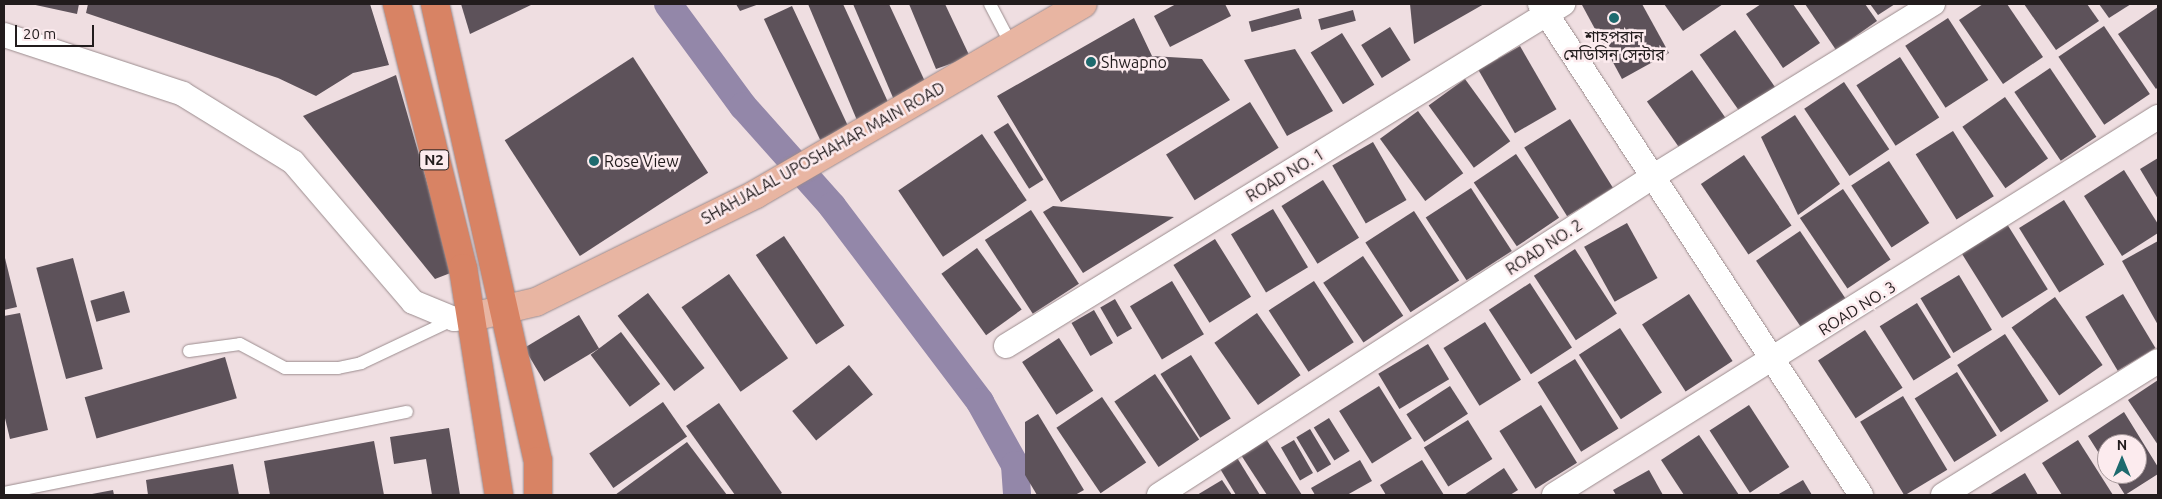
<!DOCTYPE html>
<meta charset="utf-8">
<style>
body{margin:0}
#map{position:relative;width:2162px;height:499px;overflow:hidden;background:#efdee1;font-family:Ubuntu,"Noto Sans Bengali",sans-serif}
div>[style]{position:absolute}
.canal>*{height:28px;margin:-14px;padding:0 14px;transform-origin:14px;border-radius:14px;background:#9387a9}
.building>*{inset:0;background:#5d525a;transform-origin:0 0}
.roads{filter:drop-shadow(0 0 1px #9b8c8e) drop-shadow(0 0 1px #9b8c8e)}
.lane>*{height:12px;margin:-6px;padding:0 6px;transform-origin:6px;border-radius:6px;background:#fff}
.street>*{height:24px;margin:-12px;padding:0 12px;transform-origin:12px;border-radius:12px;background:#fff}
.primary>*{height:28px;margin:-14px;padding:0 14px;transform-origin:14px;border-radius:14px;background:#e8b5a2}
.highway>*{height:28px;margin:-14px;padding:0 14px;transform-origin:14px;border-radius:14px;background:#d88364}
.dots>*{width:14px;height:14px;translate:-50% -50%;box-sizing:border-box;border:2px solid #fcebee;border-radius:50%}
span{translate:-50% -50%;white-space:nowrap;text-align:center;line-height:1.15;-webkit-text-stroke:5px #fcebee;paint-order:stroke}
.shield-label span{padding:1px 4px;background:#fcebee;border:1px solid;border-radius:4px;-webkit-text-stroke-width:0}
.shield-label{font-size:15px;color:#221c1d;font-weight:700}
.poi-label{font-size:16px;color:#221c1d}
.left{translate:0 -50%;text-align:left}
.street-label{font-size:16px;color:#221c1d}
.frame{position:absolute;inset:0;border:5px solid #221c1d;pointer-events:none}
.north{position:absolute;left:2097px;top:434px;width:50px;height:50px;box-sizing:border-box;background:#fcebee;border:1px solid #a5989a;border-radius:50%;rotate:0deg;font-size:14px;font-weight:700;line-height:20px;text-align:center;color:#221c1d}
.north::after{content:'';display:block;margin:auto;width:18px;height:22px;background:#1e6a6e;clip-path:polygon(50% 0,100% 100%,50% 72%,0 100%)}
.scale{position:absolute;left:15px;top:25px;width:79px;height:22px;box-sizing:border-box;border:2px solid #221c1d;border-top:0;padding-left:6px;font-size:15px;line-height:18px;white-space:nowrap;color:#221c1d;-webkit-text-stroke:4px #fcebee;paint-order:stroke}
</style>
<div id="map">
<div class="canal">
<i style="left:668px;top:4px;width:127px;rotate:53.7deg"></i>
<i style="left:743px;top:106px;width:134px;rotate:48.3deg"></i>
<i style="left:832px;top:206px;width:246px;rotate:52.9deg"></i>
<i style="left:980px;top:402px;width:72px;rotate:60.9deg"></i>
<i style="left:1015px;top:465px;width:30px;rotate:86deg"></i>
</div>
<div class="building">
<i style="clip-path:polygon(31px 4px,79px 4px,77px 14px)"></i>
<i style="clip-path:polygon(88px 4px,370px 4px,389px 65px,353px 73px,316px 96px,278px 78px,86px 13px)"></i>
<i style="clip-path:polygon(461px 4px,533px 4px,470px 34px)"></i>
<i style="clip-path:polygon(736px 4px,759px 4px,740px 11px)"></i>
<i style="clip-path:polygon(808px 4px,843px 4px,893px 113px,859px 125px)"></i>
<i style="clip-path:polygon(853px 4px,889px 4px,928px 88px,894px 100px)"></i>
<i style="clip-path:polygon(909px 4px,945px 4px,970px 57px,936px 69px)"></i>
<i style="clip-path:polygon(1176px 4px,1225px 4px,1231px 16px,1170px 47px,1154px 16px)"></i>
<i style="clip-path:polygon(1410px 4px,1484px 4px,1414px 44px)"></i>
<i style="clip-path:polygon(1642px 4px,1669px 53px,1622px 79px,1582px 5px)"></i>
<i style="clip-path:polygon(1664px 4px,1723px 4px,1683px 31px)"></i>
<i style="clip-path:polygon(1761px 4px,1793px 4px,1820px 43px,1783px 68px,1746px 14px)"></i>
<i style="clip-path:polygon(1805px 4px,1865px 4px,1877px 21px,1836px 50px)"></i>
<i style="clip-path:polygon(1870px 4px,1895px 4px,1878px 15px)"></i>
<i style="clip-path:polygon(1983px 4px,2007px 4px,2043px 57px,2003px 84px,1959px 20px)"></i>
<i style="clip-path:polygon(2024px 4px,2087px 4px,2099px 21px,2056px 50px)"></i>
<i style="clip-path:polygon(2099px 4px,2131px 4px,2109px 18px)"></i>
<i style="left:792px;top:6px;width:133px;height:31px;rotate:65deg"></i>
<i style="clip-path:polygon(2158px 7px,2158px 87px,2156px 89px,2118px 34px)"></i>
<i style="left:1299px;top:8px;width:11px;height:52px;rotate:75deg"></i>
<i style="left:1353px;top:10px;width:11px;height:36px;rotate:75deg"></i>
<i style="clip-path:polygon(1134px 18px,1152px 56px,1202px 59px,1230px 100px,1061px 202px,997px 96px)"></i>
<i style="left:1948px;top:18px;width:74px;height:51px;rotate:57deg"></i>
<i style="left:2104px;top:26px;width:82px;height:55px;rotate:56deg"></i>
<i style="left:1390px;top:27px;width:39px;height:34px;rotate:58deg"></i>
<i style="left:1735px;top:30px;width:74px;height:43px;rotate:55deg"></i>
<i style="left:1342px;top:33px;width:61px;height:37px;rotate:58deg"></i>
<i style="left:1520px;top:46px;width:73px;height:48px;rotate:60deg"></i>
<i style="clip-path:polygon(1295px 49px,1333px 111px,1287px 136px,1244px 60px)"></i>
<i style="left:633px;top:57px;width:138px;height:153px;rotate:57deg"></i>
<i style="left:1900px;top:57px;width:72px;height:52px;rotate:57deg"></i>
<i style="left:2050px;top:68px;width:83px;height:43px;rotate:56deg"></i>
<i style="left:1692px;top:70px;width:65px;height:55px;rotate:55deg"></i>
<i style="clip-path:polygon(396px 75px,453px 272px,435px 279px,303px 116px)"></i>
<i style="left:1465px;top:79px;width:77px;height:45px;rotate:54deg"></i>
<i style="left:1844px;top:82px;width:81px;height:48px;rotate:56deg"></i>
<i style="left:2005px;top:97px;width:75px;height:52px;rotate:55deg"></i>
<i style="left:1250px;top:102px;width:54px;height:99px;rotate:58deg"></i>
<i style="left:1418px;top:111px;width:77px;height:47px;rotate:54deg"></i>
<i style="clip-path:polygon(1795px 115px,1840px 184px,1798px 215px,1761px 137px)"></i>
<i style="left:1570px;top:119px;width:81px;height:54px;rotate:58deg"></i>
<i style="left:1008px;top:123px;width:67px;height:17px;rotate:58deg"></i>
<i style="left:1953px;top:131px;width:77px;height:44px;rotate:58deg"></i>
<i style="left:982px;top:134px;width:80px;height:101px;rotate:56deg"></i>
<i style="left:1373px;top:142px;width:67px;height:47px;rotate:60deg"></i>
<i style="left:1516px;top:154px;width:77px;height:51px;rotate:56deg"></i>
<i style="left:1744px;top:155px;width:85px;height:52px;rotate:56deg"></i>
<i style="clip-path:polygon(2158px 158px,2158px 199px,2140px 169px)"></i>
<i style="left:1889px;top:161px;width:74px;height:45px;rotate:57deg"></i>
<i style="clip-path:polygon(2124px 170px,2158px 224px,2158px 233px,2122px 256px,2084px 196px)"></i>
<i style="left:1323px;top:180px;width:68px;height:49px;rotate:58deg"></i>
<i style="left:1471px;top:188px;width:75px;height:54px;rotate:57deg"></i>
<i style="left:1843px;top:189px;width:85px;height:52px;rotate:56deg"></i>
<i style="left:2064px;top:200px;width:76px;height:53px;rotate:58deg"></i>
<i style="clip-path:polygon(1053px 206px,1174px 217px,1083px 273px,1043px 212px)"></i>
<i style="left:1273px;top:209px;width:68px;height:49px;rotate:59deg"></i>
<i style="left:1031px;top:210px;width:88px;height:55px;rotate:57deg"></i>
<i style="left:1414px;top:211px;width:83px;height:58px;rotate:57deg"></i>
<i style="left:1627px;top:223px;width:63px;height:49px;rotate:61deg"></i>
<i style="left:2007px;top:224px;width:77px;height:54px;rotate:58deg"></i>
<i style="left:1800px;top:231px;width:85px;height:53px;rotate:56deg"></i>
<i style="left:784px;top:236px;width:108px;height:34px;rotate:56deg"></i>
<i style="left:1215px;top:239px;width:68px;height:49px;rotate:58deg"></i>
<i style="clip-path:polygon(2158px 241px,2158px 325px,2122px 261px)"></i>
<i style="left:977px;top:248px;width:76px;height:44px;rotate:54deg"></i>
<i style="left:1575px;top:249px;width:77px;height:49px;rotate:57deg"></i>
<i style="clip-path:polygon(4px 254px,17px 307px,4px 310px)"></i>
<i style="left:1363px;top:256px;width:72px;height:48px;rotate:56deg"></i>
<i style="left:73px;top:258px;width:115px;height:38px;rotate:75deg"></i>
<i style="left:729px;top:274px;width:103px;height:58px;rotate:55deg"></i>
<i style="left:1959px;top:275px;width:64px;height:45px;rotate:59deg"></i>
<i style="left:1172px;top:281px;width:62px;height:49px;rotate:59deg"></i>
<i style="left:1314px;top:281px;width:73px;height:54px;rotate:57deg"></i>
<i style="left:1530px;top:283px;width:77px;height:49px;rotate:57deg"></i>
<i style="left:124px;top:291px;width:22px;height:35px;rotate:74deg"></i>
<i style="left:648px;top:293px;width:94px;height:38px;rotate:53deg"></i>
<i style="left:1689px;top:294px;width:80px;height:56px;rotate:57deg"></i>
<i style="left:2123px;top:294px;width:63px;height:44px;rotate:59deg"></i>
<i style="left:2055px;top:297px;width:83px;height:53px;rotate:55deg"></i>
<i style="left:1115px;top:299px;width:34px;height:17px;rotate:60deg"></i>
<i style="left:1917px;top:303px;width:64px;height:44px;rotate:58deg"></i>
<i style="left:1094px;top:310px;width:38px;height:26px;rotate:60deg"></i>
<i style="clip-path:polygon(20px 313px,48px 430px,10px 439px,4px 414px,4px 316px)"></i>
<i style="left:1257px;top:313px;width:76px;height:52px;rotate:55deg"></i>
<i style="left:579px;top:315px;width:39px;height:64px;rotate:59deg"></i>
<i style="left:1485px;top:322px;width:68px;height:49px;rotate:58deg"></i>
<i style="left:1620px;top:328px;width:77px;height:49px;rotate:57deg"></i>
<i style="left:1865px;top:330px;width:69px;height:56px;rotate:57deg"></i>
<i style="left:621px;top:332px;width:65px;height:38px;rotate:53deg"></i>
<i style="left:2005px;top:334px;width:80px;height:57px;rotate:57deg"></i>
<i style="left:1059px;top:338px;width:63px;height:44px;rotate:57deg"></i>
<i style="left:1428px;top:344px;width:41px;height:58px;rotate:59deg"></i>
<i style="left:1191px;top:355px;width:75px;height:36px;rotate:58deg"></i>
<i style="left:225px;top:357px;width:43px;height:146px;rotate:74deg"></i>
<i style="left:1575px;top:359px;width:82px;height:44px;rotate:58deg"></i>
<i style="left:849px;top:365px;width:38px;height:73px;rotate:51deg"></i>
<i style="left:1957px;top:372px;width:75px;height:50px;rotate:58deg"></i>
<i style="left:1155px;top:374px;width:79px;height:49px;rotate:56deg"></i>
<i style="clip-path:polygon(2158px 380px,2158px 445px,2128px 400px)"></i>
<i style="left:1379px;top:386px;width:62px;height:47px;rotate:58deg"></i>
<i style="left:1450px;top:386px;width:33px;height:52px;rotate:57deg"></i>
<i style="left:1903px;top:396px;width:86px;height:50px;rotate:59deg"></i>
<i style="left:1102px;top:397px;width:79px;height:55px;rotate:56deg"></i>
<i style="left:663px;top:402px;width:42px;height:90px;rotate:55deg"></i>
<i style="clip-path:polygon(719px 403px,782px 493px,779px 495px,735px 495px,686px 426px)"></i>
<i style="left:1541px;top:405px;width:68px;height:49px;rotate:58deg"></i>
<i style="left:1749px;top:405px;width:74px;height:47px;rotate:57deg"></i>
<i style="clip-path:polygon(2124px 412px,2158px 467px,2158px 474px,2125px 495px,2112px 474px,2137px 474px,2137px 444px,2107px 444px,2107px 466px,2088px 436px)"></i>
<i style="clip-path:polygon(1038px 414px,1084px 490px,1075px 495px,1037px 495px,1025px 475px,1025px 422px)"></i>
<i style="left:1329px;top:418px;width:39px;height:18px;rotate:58deg"></i>
<i style="left:1468px;top:420px;width:46px;height:52px;rotate:58deg"></i>
<i style="clip-path:polygon(449px 428px,460px 495px,432px 495px,426px 459px,394px 464px,390px 437px)"></i>
<i style="left:1310px;top:429px;width:41px;height:16px;rotate:59deg"></i>
<i style="clip-path:polygon(1699px 435px,1739px 495px,1684px 495px,1661px 460px)"></i>
<i style="clip-path:polygon(1266px 439px,1302px 495px,1267px 495px,1241px 455px)"></i>
<i style="left:1294px;top:440px;width:38px;height:15px;rotate:60deg"></i>
<i style="clip-path:polygon(2078px 440px,2113px 495px,2062px 495px,2042px 463px)"></i>
<i style="clip-path:polygon(374px 441px,384px 495px,270px 495px,264px 461px)"></i>
<i style="clip-path:polygon(687px 442px,727px 495px,615px 495px)"></i>
<i style="clip-path:polygon(1236px 456px,1260px 495px,1236px 495px,1219px 467px)"></i>
<i style="clip-path:polygon(1360px 460px,1372px 481px,1347px 495px,1315px 495px,1311px 488px)"></i>
<i style="clip-path:polygon(1422px 460px,1444px 495px,1386px 495px,1380px 485px)"></i>
<i style="clip-path:polygon(233px 464px,239px 495px,148px 495px,146px 480px)"></i>
<i style="clip-path:polygon(1504px 468px,1518px 490px,1510px 495px,1464px 495px)"></i>
<i style="clip-path:polygon(1649px 470px,1663px 495px,1616px 495px,1613px 490px)"></i>
<i style="clip-path:polygon(2025px 473px,2038px 495px,1989px 495px)"></i>
<i style="clip-path:polygon(1222px 480px,1232px 495px,1197px 495px)"></i>
<i style="clip-path:polygon(1803px 480px,1812px 495px,1777px 495px)"></i>
<i style="clip-path:polygon(113px 490px,114px 495px,92px 495px,92px 494px)"></i>
</div>
<div class="roads">
<div class="lane">
<i style="left:990px;top:4px;width:47px;rotate:62.4deg"></i>
<i style="left:189px;top:351px;width:51px;rotate:-7.8deg"></i>
<i style="left:240px;top:344px;width:51px;rotate:28.1deg"></i>
<i style="left:285px;top:368px;width:53px"></i>
<i style="left:338px;top:368px;width:24px;rotate:-12deg"></i>
<i style="left:361px;top:363px;width:103px;rotate:-25.3deg"></i>
<i style="left:4px;top:493px;width:411px;rotate:-11.4deg"></i>
</div>
<div class="street">
<i style="left:1540px;top:4px;width:587px;rotate:56.82deg"></i>
<i style="left:4px;top:35px;width:188px;rotate:18.2deg"></i>
<i style="left:183px;top:94px;width:129px;rotate:31.7deg"></i>
<i style="left:293px;top:162px;width:184px;rotate:49.4deg"></i>
<i style="left:413px;top:302px;width:44px;rotate:22.5deg"></i>
<i style="left:454px;top:319px;width:18px;rotate:-6deg"></i>
<i style="left:1006px;top:346px;width:654px;rotate:-31.55deg"></i>
<i style="left:1159px;top:495px;width:589px;rotate:-32.8deg"></i>
<i style="left:1654px;top:176px;width:328px;rotate:-31.7deg"></i>
<i style="left:1554px;top:495px;width:713px;rotate:-32.04deg"></i>
<i style="left:1943px;top:495px;width:253px;rotate:-31.9deg"></i>
</div>
<div class="primary">
<i style="left:472px;top:317px;width:66px;rotate:-13.2deg"></i>
<i style="left:536px;top:302px;width:245px;rotate:-26.1deg"></i>
<i style="left:756px;top:194px;width:378px;rotate:-30.2deg"></i>
</div>
<div class="highway">
<i style="left:397px;top:4px;width:272px;rotate:76deg"></i>
<i style="left:463px;top:268px;width:230px;rotate:81deg"></i>
<i style="left:435px;top:4px;width:468px;rotate:77.3deg"></i>
<i style="left:538px;top:461px;width:34px;rotate:90deg"></i>
</div>
</div>
<div class="dots">
<i style="left:1614px;top:18px;background:#1e6a6e"></i>
<i style="left:1091px;top:62px;background:#1e6a6e"></i>
<i style="left:594px;top:161px;background:#1e6a6e"></i>
</div>
<div class="shield-label">
<span style="left:434px;top:160px">N2</span>
</div>
<div class="poi-label">
<span style="left:1614px;top:45px">শাহপরান<br>মেডিসিন সেন্টার</span>
<span class="left" style="left:1101px;top:62px">Shwapno</span>
<span class="left" style="left:604px;top:161px">Rose View</span>
</div>
<div class="street-label">
<span style="left:823px;top:153px;rotate:-29deg">SHAHJALAL UPOSHAHAR MAIN ROAD</span>
<span style="left:1285px;top:175px;rotate:-31deg">ROAD NO. 1</span>
<span style="left:1544px;top:247px;rotate:-33deg">ROAD NO. 2</span>
<span style="left:1857px;top:308px;rotate:-32deg">ROAD NO. 3</span>
</div>
<div class="frame"></div>
<div class="north">N</div>
<div class="scale">20 m</div>
</div>
